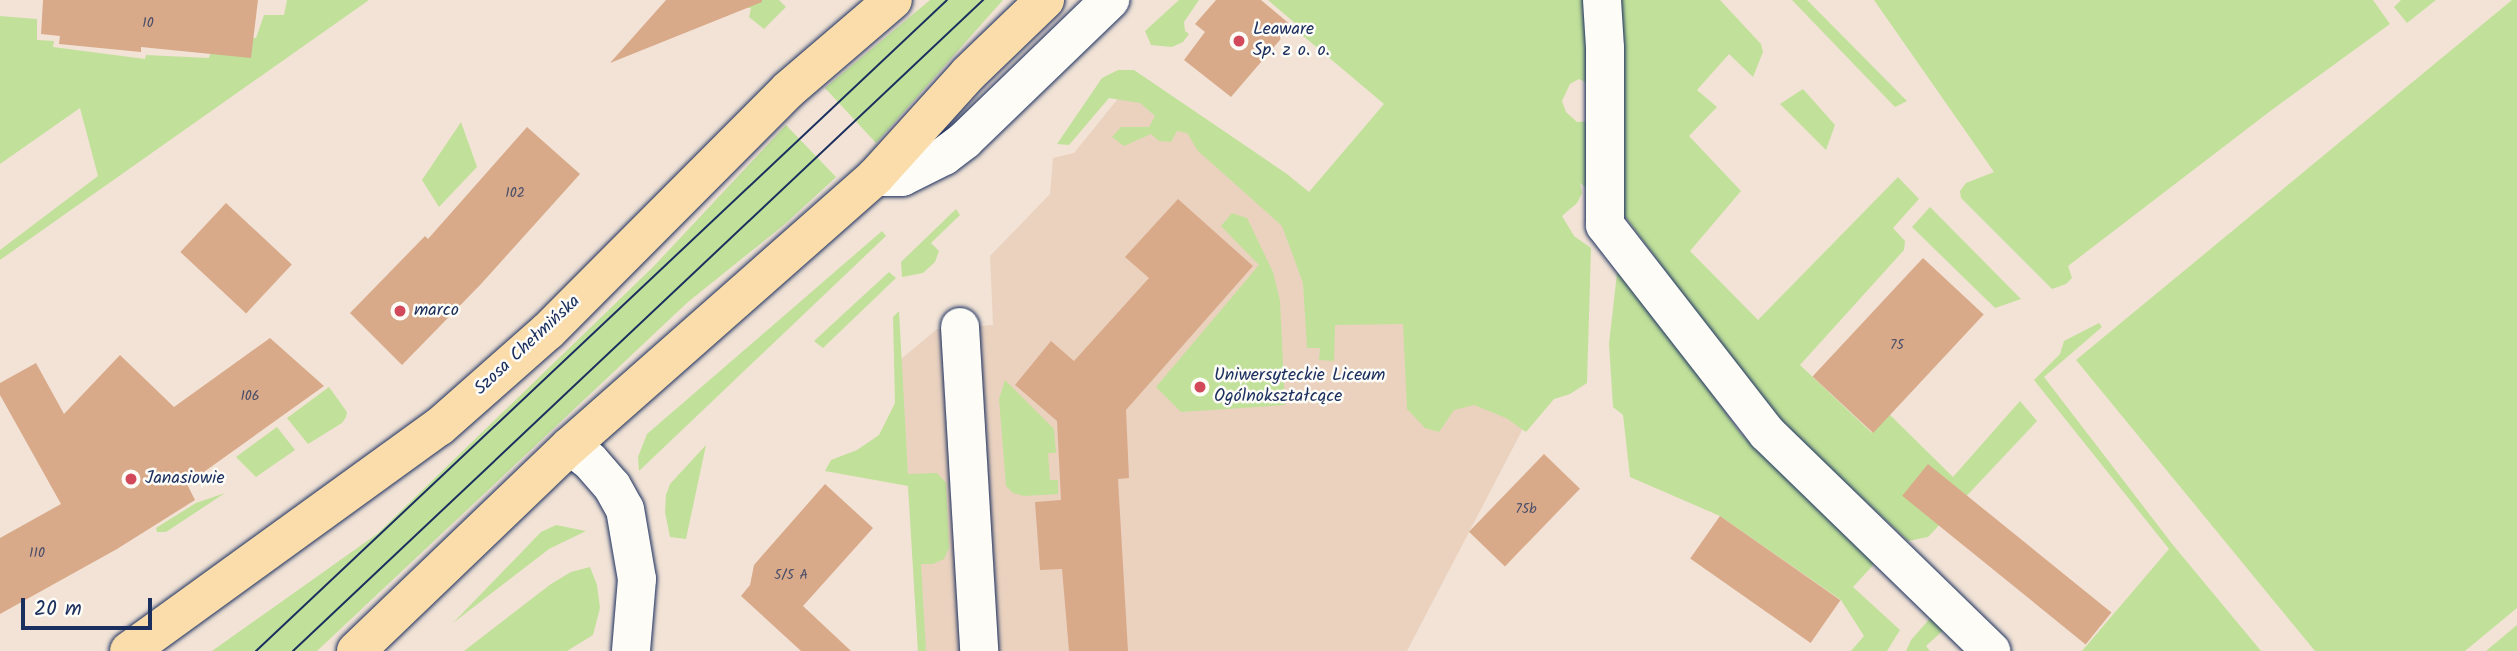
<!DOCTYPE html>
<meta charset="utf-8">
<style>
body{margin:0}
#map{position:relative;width:2517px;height:651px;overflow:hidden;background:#f2e3d6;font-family:Kalam,sans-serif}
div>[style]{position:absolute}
.built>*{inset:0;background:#ead2bf}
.green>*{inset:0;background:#c1e19a}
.building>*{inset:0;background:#d9aa8a;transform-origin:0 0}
.roads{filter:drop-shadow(0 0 2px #1b2f5e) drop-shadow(0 0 2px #1b2f5e)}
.minor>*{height:38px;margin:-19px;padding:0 19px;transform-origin:19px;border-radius:19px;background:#fdfcf7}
.major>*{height:38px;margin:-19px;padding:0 19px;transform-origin:19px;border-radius:19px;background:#fbddab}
.tram>*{height:2px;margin:-1px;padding:0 1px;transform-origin:1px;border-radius:1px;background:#1b2f5e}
.dots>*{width:19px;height:19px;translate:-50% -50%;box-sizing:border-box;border:4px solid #fdfcf7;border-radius:50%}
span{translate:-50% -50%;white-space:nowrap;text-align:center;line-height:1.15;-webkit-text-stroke:5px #fdfcf7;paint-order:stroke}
.number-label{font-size:14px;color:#4a4e69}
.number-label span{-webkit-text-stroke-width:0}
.poi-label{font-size:18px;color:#1b2f5e}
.left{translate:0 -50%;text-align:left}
.street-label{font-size:18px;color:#1b2f5e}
.scale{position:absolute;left:21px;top:598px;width:131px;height:32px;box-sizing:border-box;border:4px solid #1b2f5e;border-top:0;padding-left:9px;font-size:21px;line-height:24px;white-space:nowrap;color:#1b2f5e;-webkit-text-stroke:5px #fdfcf7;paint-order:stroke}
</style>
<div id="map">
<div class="built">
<i style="clip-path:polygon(1133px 80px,1530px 415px,1407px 651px,918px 651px,901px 359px,937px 329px,993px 325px,990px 256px,1050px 194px,1053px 158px,1074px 153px)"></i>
</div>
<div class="green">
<i style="clip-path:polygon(287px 0,369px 0,0 260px,0 250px,98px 176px,80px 108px,0 164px,0 16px,37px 19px,37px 40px,54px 41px,53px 47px,145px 59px,146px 55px,209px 58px,214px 38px,256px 38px,264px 15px,284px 15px)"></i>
<i style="clip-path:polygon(746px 0,779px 0,786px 7px,764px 29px,749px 17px,751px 8px,745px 8px)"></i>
<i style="clip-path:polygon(930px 0,1003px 0,876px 143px,825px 88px)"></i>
<i style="clip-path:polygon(1179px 0,1199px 0,1184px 22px,1185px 31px,1189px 34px,1183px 42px,1172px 47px,1151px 45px,1145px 31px)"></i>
<i style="clip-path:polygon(1268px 0,1589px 0,1591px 85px,1579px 79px,1570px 84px,1562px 101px,1566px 112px,1577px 122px,1592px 121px,1589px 190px,1580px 183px,1582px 193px,1577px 203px,1562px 216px,1574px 236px,1591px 248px,1587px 383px,1570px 394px,1554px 399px,1526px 432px,1506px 418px,1474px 405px,1454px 410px,1439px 432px,1425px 428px,1407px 409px,1403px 324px,1335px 325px,1334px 361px,1319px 360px,1320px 348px,1307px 348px,1303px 283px,1282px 226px,1198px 151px,1187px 133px,1177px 131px,1171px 142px,1159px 141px,1151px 134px,1124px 146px,1112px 137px,1121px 127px,1149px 127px,1155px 116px,1140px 103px,1109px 98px,1069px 145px,1057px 144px,1102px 78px,1118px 70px,1134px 70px,1287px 174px,1309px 192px,1384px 104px,1295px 29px,1296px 24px)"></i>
<i style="clip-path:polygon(1614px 0,1720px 0,1761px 44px,1763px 52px,1753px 77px,1729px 54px,1697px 90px,1717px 107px,1689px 136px,1741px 191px,1690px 251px,1758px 320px,1898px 177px,1919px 199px,1893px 228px,1905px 241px,1904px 250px,1800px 365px,1872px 433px,1889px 414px,1953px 477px,2020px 401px,2037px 421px,1928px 537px,1908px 541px,1771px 413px,1621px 211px)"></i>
<i style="clip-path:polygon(1792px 0,1807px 0,1907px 101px,1895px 107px)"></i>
<i style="clip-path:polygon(1874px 0,2373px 0,2390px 24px,2273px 109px,2068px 266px,2072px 278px,2066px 284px,2052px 289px,1961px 198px,1960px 191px,1966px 183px,1994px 172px)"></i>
<i style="clip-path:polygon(2401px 0,2436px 0,2407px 23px,2394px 7px)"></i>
<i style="clip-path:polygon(2512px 0,2517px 0,2517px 608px,2465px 651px,2315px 651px,2076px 360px)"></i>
<i style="clip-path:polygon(1803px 89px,1835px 125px,1826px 150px,1780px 104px)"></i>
<i style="clip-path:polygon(461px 122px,477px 167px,439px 207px,422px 180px)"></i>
<i style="clip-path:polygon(786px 125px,836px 177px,785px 224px,688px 302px,317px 651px,212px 651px,377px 534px,653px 267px)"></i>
<i style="clip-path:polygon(1930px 207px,2021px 299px,1995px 308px,1912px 227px)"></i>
<i style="clip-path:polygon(956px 209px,960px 215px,931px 243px,939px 251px,935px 262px,923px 273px,902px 277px,901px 262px)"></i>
<i style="clip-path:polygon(1232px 213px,1247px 218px,1273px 272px,1280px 301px,1285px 405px,1181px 412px,1156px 387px,1259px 265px,1221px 226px)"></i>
<i style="clip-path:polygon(882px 231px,886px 236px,639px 471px,638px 457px,647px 434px)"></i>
<i style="clip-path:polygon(1618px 264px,1741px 434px,1875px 563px,1853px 587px,1900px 630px,1887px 651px,1851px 651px,1864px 636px,1841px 600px,1720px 516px,1630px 477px,1623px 415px,1613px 407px,1609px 344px)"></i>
<i style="clip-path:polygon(889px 272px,896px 278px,823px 348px,814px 341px)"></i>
<i style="clip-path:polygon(899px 311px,908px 474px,937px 473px,946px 483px,949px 548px,944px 559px,933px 564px,921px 564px,926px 651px,918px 651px,908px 486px,825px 471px,831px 460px,857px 450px,879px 435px,895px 403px,893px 317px)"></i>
<i style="clip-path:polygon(2099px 323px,2102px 327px,2044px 377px,2173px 545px,2261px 651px,2082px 651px,2169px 549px,2034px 380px,2060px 354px,2064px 341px)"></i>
<i style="clip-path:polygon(1005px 380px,1054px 429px,1056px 453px,1048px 453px,1050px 480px,1058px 480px,1058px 494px,1024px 496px,1013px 493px,1006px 486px,999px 399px)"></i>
<i style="clip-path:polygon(329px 387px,347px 412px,346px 417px,342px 423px,308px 444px,287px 418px)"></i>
<i style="clip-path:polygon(277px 427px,295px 450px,256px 477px,236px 457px)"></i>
<i style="clip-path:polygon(706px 445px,686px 539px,670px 537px,665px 512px,666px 495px,670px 484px)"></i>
<i style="clip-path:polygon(225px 493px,166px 532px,157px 532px,156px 528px,196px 503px)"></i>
<i style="clip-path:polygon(556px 525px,586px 531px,549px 549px,453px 623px,541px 532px)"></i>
<i style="clip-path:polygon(590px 567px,597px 585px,600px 608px,593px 635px,567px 651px,464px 651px,551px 584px,571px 572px)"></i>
<i style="clip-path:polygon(1933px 615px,1948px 626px,1926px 646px,1930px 651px,1906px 651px,1911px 640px)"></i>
<i style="clip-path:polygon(2517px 625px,2517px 651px,2486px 651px)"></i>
</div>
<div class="building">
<i style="clip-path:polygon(43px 0,258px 0,251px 58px,141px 47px,141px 52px,59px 44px,60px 36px,41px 34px)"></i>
<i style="clip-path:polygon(666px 0,762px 0,762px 2px,610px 63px)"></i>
<i style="clip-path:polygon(1216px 0,1261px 0,1292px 26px,1231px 97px,1184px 60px,1205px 32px,1195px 24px)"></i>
<i style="clip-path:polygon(527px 127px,580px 174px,481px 284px,402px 365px,350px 313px,425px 236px,428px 239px)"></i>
<i style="clip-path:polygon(1178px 199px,1253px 266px,1126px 410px,1129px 478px,1118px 479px,1128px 651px,1069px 651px,1062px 569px,1040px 570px,1035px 502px,1061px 500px,1057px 421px,1015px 385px,1051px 341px,1074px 361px,1149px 278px,1125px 257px)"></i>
<i style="left:226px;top:203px;width:90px;height:67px;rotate:43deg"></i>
<i style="left:1923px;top:258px;width:83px;height:162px;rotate:43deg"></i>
<i style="clip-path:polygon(270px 338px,324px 386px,187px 484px,195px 500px,117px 549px,0 614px,0 538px,61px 504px,0 395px,0 383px,36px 363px,64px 414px,120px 355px,174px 407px)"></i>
<i style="left:1544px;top:454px;width:50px;height:108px;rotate:44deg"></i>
<i style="left:1928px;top:464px;width:236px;height:41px;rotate:39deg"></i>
<i style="clip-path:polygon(825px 484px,873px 528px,803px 606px,851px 651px,801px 651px,741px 596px,750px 585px,754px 565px)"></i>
<i style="left:1720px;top:516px;width:147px;height:52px;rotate:35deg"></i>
</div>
<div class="roads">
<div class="minor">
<i style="left:1602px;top:0;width:48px;rotate:86.4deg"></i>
<i style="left:1605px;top:48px;width:177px;rotate:90deg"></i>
<i style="left:1605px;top:225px;width:264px;rotate:52.1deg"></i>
<i style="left:1767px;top:433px;width:313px;rotate:44.2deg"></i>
<i style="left:875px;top:177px;width:27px"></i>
<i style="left:902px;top:177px;width:47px;rotate:-26.6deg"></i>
<i style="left:944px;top:156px;width:26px;rotate:-37deg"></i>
<i style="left:965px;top:140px;width:202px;rotate:-44deg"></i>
<i style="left:960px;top:327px;width:325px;rotate:86.6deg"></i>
<i style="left:570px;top:446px;width:25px;rotate:37deg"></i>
<i style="left:590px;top:461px;width:33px;rotate:49deg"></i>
<i style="left:612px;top:486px;width:26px;rotate:61deg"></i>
<i style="left:625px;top:509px;width:71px;rotate:80.3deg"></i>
<i style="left:637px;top:579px;width:72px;rotate:94.8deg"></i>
</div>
<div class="major">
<i style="left:129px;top:651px;width:382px;rotate:-35.9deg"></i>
<i style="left:439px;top:427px;width:145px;rotate:-41.4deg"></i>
<i style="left:548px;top:331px;width:340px;rotate:-45.1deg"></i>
<i style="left:788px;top:90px;width:138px;rotate:-40.6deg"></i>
<i style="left:356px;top:651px;width:296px;rotate:-43.8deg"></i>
<i style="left:570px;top:446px;width:407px;rotate:-41.4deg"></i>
<i style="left:875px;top:177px;width:139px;rotate:-47.9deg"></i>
<i style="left:968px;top:74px;width:107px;rotate:-43.9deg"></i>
</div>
</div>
<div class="tram">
<i style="left:256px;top:651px;width:949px;rotate:-43.29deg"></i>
<i style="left:293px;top:651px;width:949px;rotate:-43.33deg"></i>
</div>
<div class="dots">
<i style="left:1239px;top:41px;background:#d1495b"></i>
<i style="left:400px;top:311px;background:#d1495b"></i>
<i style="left:1200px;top:387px;background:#d1495b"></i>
<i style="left:131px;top:479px;background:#d1495b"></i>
</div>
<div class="number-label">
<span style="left:148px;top:23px">10</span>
<span style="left:515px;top:193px">102</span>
<span style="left:1897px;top:345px">75</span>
<span style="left:250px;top:396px">106</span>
<span style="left:1526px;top:509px">75b</span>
<span style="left:37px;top:553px">110</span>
<span style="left:791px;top:575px">5/5 A</span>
</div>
<div class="poi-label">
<span class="left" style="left:1253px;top:41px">Leaware<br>Sp. z o. o.</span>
<span class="left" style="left:414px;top:311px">marco</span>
<span class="left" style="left:1214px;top:387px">Uniwersyteckie Liceum<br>Ogólnokształcące</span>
<span class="left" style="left:145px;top:479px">Janasiowie</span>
</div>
<div class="street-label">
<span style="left:528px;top:346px;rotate:-43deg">Szosa Chełmińska</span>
</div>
<div class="scale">20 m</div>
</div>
